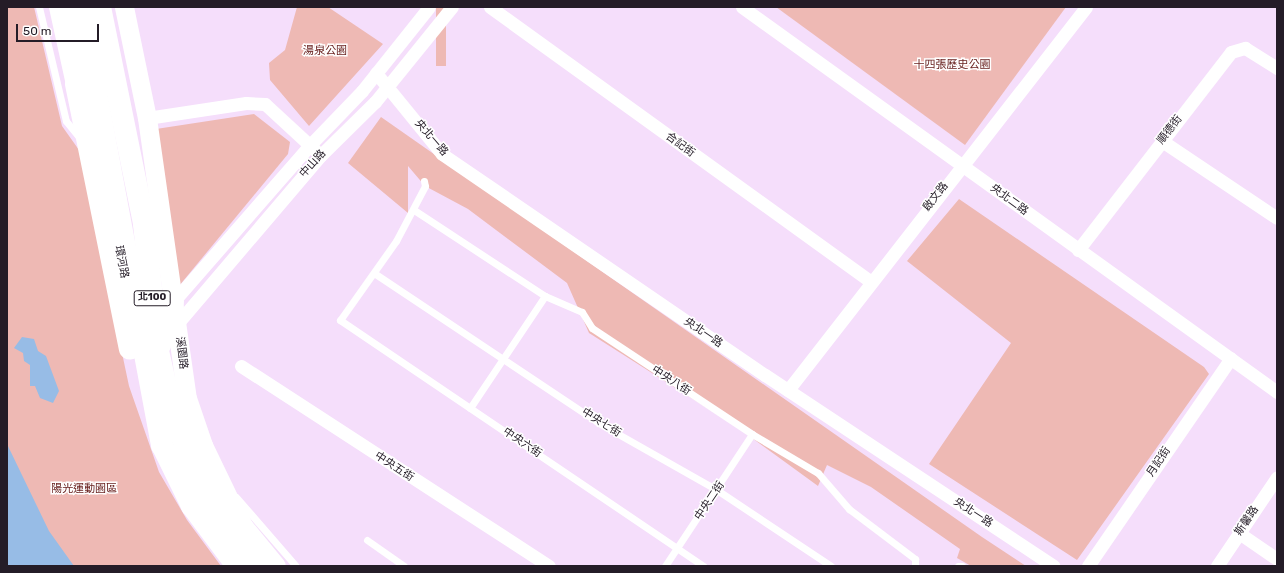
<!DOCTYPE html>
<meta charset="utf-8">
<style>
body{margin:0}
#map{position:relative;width:1284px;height:573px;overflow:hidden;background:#f5defb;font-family:Rubik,"Noto Sans TC",sans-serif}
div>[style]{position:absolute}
.green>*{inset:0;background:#eeb9b4;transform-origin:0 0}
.water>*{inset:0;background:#97bce6}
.lane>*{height:7px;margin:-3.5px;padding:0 3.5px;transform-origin:3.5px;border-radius:3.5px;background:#fff}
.street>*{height:13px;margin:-6.5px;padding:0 6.5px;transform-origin:6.5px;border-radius:6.5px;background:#fff}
.secondary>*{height:19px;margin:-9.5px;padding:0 9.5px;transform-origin:9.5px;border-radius:9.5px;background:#fff}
.highway>*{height:22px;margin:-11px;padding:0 11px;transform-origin:11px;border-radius:11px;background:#fff}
span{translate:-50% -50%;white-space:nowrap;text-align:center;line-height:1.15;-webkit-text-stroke:3px #fff;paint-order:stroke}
.shield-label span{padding:1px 3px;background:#fff;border:1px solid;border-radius:3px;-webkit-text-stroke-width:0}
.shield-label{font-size:10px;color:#241c27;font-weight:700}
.park-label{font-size:11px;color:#692220}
.street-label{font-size:11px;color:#241c27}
.frame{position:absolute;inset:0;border:8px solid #241c27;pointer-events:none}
.scale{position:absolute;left:16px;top:24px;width:83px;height:18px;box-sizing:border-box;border:2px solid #241c27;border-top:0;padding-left:5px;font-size:12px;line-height:14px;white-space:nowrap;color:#241c27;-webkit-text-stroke:3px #fff;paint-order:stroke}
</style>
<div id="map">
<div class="green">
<i style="clip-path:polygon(7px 7px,34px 7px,62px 126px,79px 150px,129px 386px,159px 472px,187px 520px,221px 566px,7px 566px)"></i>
<i style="clip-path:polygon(297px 7px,328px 7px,383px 44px,309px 126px,270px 80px,269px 63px,285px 50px)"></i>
<i style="left:436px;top:7px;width:10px;height:59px"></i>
<i style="clip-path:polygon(776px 7px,1066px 7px,965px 145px)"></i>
<i style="clip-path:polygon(254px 114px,290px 142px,288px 154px,179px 286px,156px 129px)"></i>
<i style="clip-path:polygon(381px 117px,982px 537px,1026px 566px,971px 566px,957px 558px,960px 549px,871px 487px,827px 465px,818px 486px,737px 427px,589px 333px,567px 283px,468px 209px,425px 186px,408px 166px,408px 213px,348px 163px)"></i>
<i style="clip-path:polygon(959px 199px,1204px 367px,1209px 374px,1077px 560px,929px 464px,1011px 343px,907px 261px)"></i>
</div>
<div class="water">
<i style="clip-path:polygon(22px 337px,34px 339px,38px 351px,46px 356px,59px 391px,53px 403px,40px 398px,35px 386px,30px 386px,30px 365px,24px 361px,23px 353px,14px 348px)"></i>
<i style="clip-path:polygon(7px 444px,49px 531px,74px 566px,7px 566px)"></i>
</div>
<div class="lane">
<i style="left:39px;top:7px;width:117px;rotate:76.7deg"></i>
<i style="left:66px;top:121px;width:21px;rotate:51deg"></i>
<i style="left:424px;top:181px;width:5px;rotate:79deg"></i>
<i style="left:425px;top:186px;width:62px;rotate:117.8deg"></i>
<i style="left:396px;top:241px;width:97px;rotate:125.3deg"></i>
<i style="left:340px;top:320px;width:439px;rotate:34.1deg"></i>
<i style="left:414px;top:210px;width:157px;rotate:33.3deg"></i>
<i style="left:545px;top:296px;width:40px;rotate:23.4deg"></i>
<i style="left:582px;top:312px;width:19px;rotate:58deg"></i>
<i style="left:592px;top:328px;width:192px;rotate:33.5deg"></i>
<i style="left:752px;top:434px;width:77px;rotate:30.6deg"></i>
<i style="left:818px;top:473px;width:48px;rotate:49.3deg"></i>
<i style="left:849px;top:509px;width:83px;rotate:37.1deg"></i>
<i style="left:915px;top:559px;width:7px;rotate:90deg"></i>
<i style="left:374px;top:273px;width:268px;rotate:33.7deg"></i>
<i style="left:597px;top:422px;width:138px;rotate:29.5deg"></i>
<i style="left:717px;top:490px;width:137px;rotate:33.7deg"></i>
<i style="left:470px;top:408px;width:135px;rotate:-56.2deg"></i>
<i style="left:236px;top:497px;width:91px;rotate:49deg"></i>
<i style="left:367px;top:540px;width:45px;rotate:35.1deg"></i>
<i style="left:665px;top:566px;width:158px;rotate:-56.6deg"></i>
<i style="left:958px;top:566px;width:4px"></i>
</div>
<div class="street">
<i style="left:490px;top:7px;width:468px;rotate:35.8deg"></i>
<i style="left:742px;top:7px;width:659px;rotate:35.74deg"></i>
<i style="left:376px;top:73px;width:104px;rotate:50.8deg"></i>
<i style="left:442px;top:154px;width:391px;rotate:34.4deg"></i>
<i style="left:765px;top:375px;width:346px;rotate:33.5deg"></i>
<i style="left:147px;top:118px;width:100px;rotate:-8.6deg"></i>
<i style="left:246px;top:103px;width:19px;rotate:3deg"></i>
<i style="left:265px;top:104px;width:69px;rotate:42.7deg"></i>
<i style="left:1162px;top:141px;width:138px;rotate:33.8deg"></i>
<i style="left:1078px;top:250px;width:250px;rotate:-52.3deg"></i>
<i style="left:1231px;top:52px;width:15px;rotate:-16deg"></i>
<i style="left:1245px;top:48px;width:38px;rotate:32deg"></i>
<i style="left:173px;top:302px;width:208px;rotate:-48.9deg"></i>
<i style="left:310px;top:145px;width:75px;rotate:-46.1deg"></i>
<i style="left:362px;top:91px;width:107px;rotate:-51.4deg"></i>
<i style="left:177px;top:324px;width:222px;rotate:-49.6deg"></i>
<i style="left:321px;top:155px;width:76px;rotate:-44.5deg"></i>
<i style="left:375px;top:102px;width:122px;rotate:-51deg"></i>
<i style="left:241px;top:366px;width:367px;rotate:33deg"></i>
<i style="left:788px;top:390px;width:485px;rotate:-52.1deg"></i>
<i style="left:1239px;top:533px;width:46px;rotate:34.4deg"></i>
<i style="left:1088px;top:566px;width:252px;rotate:-55.5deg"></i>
<i style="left:1217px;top:566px;width:107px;rotate:-56deg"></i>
</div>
<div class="secondary">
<i style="left:124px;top:7px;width:113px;rotate:78.3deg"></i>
<i style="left:147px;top:118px;width:283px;rotate:81.9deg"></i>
<i style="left:187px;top:398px;width:50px;rotate:71.2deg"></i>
<i style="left:203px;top:445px;width:62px;rotate:64.3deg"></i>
<i style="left:230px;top:501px;width:30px;rotate:62deg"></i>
<i style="left:244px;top:527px;width:50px;rotate:50.6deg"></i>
</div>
<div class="highway">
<i style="left:60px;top:7px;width:93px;rotate:77.6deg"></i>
<i style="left:80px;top:7px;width:446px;rotate:79.4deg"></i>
<i style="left:162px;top:445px;width:68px;rotate:63.8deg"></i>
<i style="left:192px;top:506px;width:75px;rotate:53.1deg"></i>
<i style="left:100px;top:7px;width:221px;rotate:78.5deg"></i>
<i style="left:144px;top:224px;width:128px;rotate:83.7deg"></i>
<i style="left:158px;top:351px;width:64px;rotate:77.3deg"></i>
<i style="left:172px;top:413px;width:84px;rotate:67.7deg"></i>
<i style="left:204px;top:491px;width:94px;rotate:53.3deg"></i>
<i style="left:76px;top:84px;width:270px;rotate:78.5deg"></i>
<i style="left:160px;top:345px;width:45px;rotate:-73.2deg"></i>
</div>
<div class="shield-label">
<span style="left:152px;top:298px">北100</span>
</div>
<div class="park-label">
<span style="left:325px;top:51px">湯泉公園</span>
<span style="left:952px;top:65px">十四張歷史公園</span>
<span style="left:84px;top:489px">陽光運動園區</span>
</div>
<div class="street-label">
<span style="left:1170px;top:130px;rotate:-52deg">順德街</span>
<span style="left:431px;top:138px;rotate:49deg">央北一路</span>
<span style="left:680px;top:145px;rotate:36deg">合記街</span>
<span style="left:313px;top:164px;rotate:-48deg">中山路</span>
<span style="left:936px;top:197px;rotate:-52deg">啟文路</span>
<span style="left:1009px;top:200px;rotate:36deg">央北二路</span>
<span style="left:121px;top:262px;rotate:79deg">環河路</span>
<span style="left:703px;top:333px;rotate:34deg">央北一路</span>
<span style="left:181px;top:353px;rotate:83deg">溪園路</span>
<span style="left:671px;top:381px;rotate:33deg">中央八街</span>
<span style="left:601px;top:423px;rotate:32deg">中央七街</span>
<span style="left:522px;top:443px;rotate:34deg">中央六街</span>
<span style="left:1159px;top:462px;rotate:-56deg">月記街</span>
<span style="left:394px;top:467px;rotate:33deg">中央五街</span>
<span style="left:710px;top:501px;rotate:-56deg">中央二街</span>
<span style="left:973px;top:513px;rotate:33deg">央北一路</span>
<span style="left:1247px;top:521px;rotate:-56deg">斯馨路</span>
</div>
<div class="frame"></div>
<div class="scale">50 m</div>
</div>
